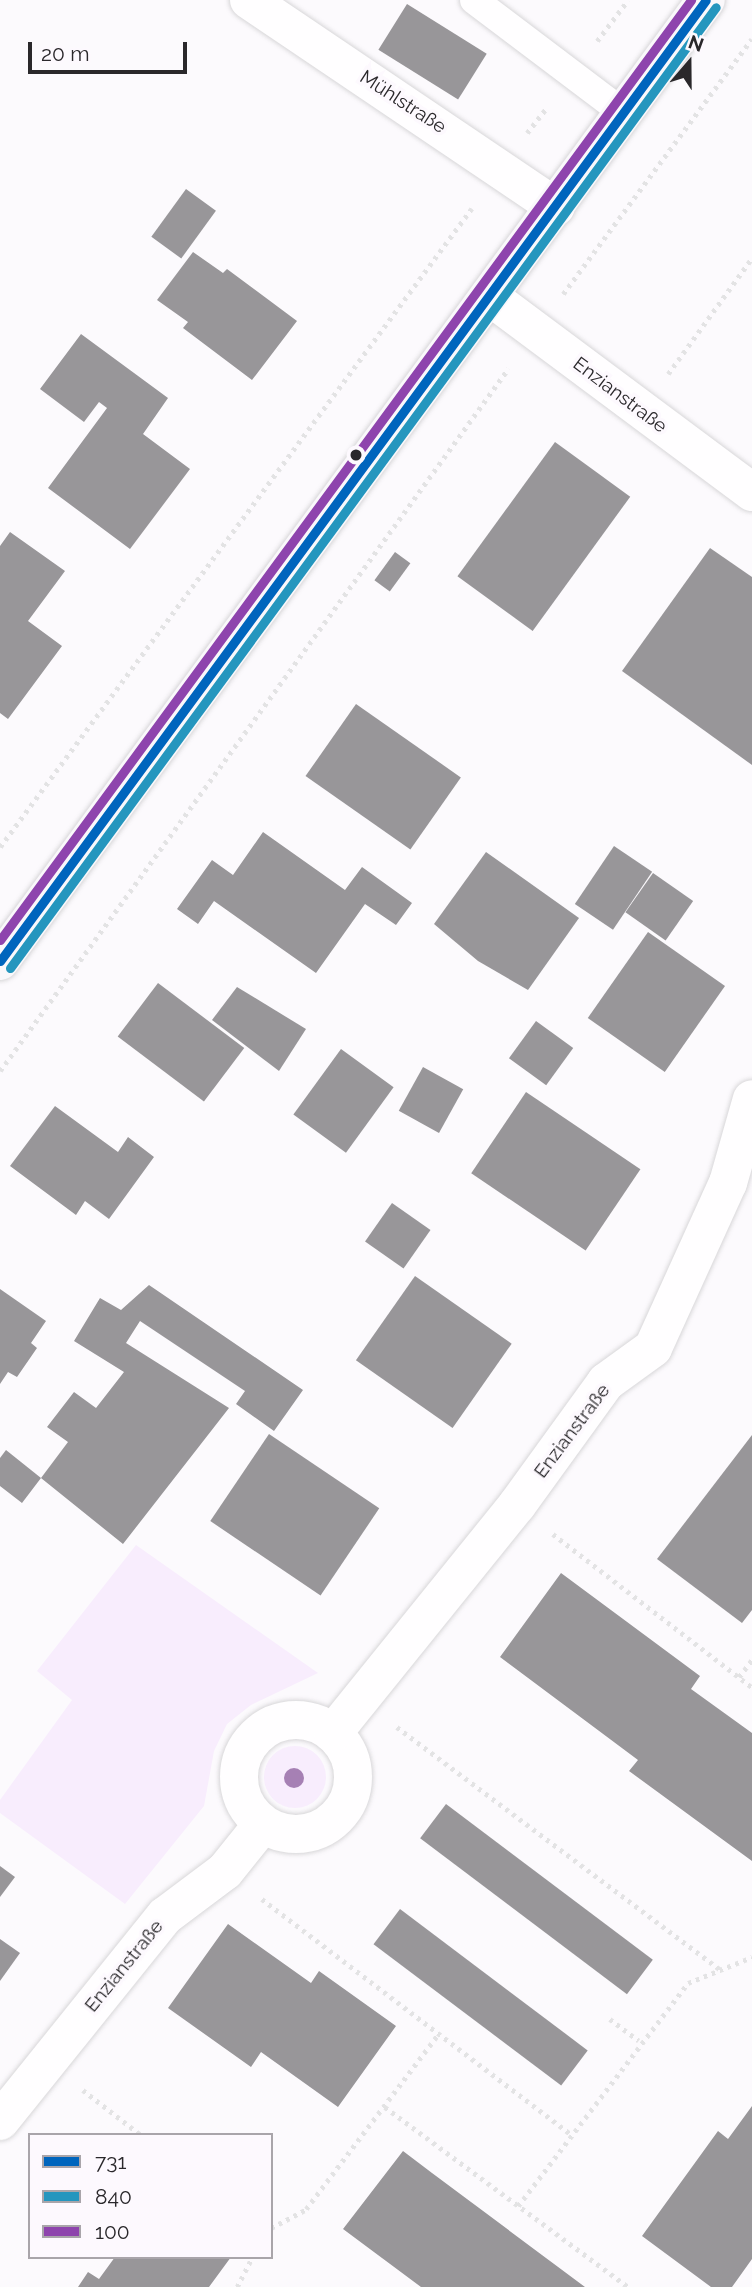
<!DOCTYPE html>
<meta charset="utf-8">
<style>
body{margin:0}
#map{position:relative;width:752px;height:2287px;overflow:hidden;background:#fcfafd;font-family:Raleway,sans-serif}
div>[style]{position:absolute}
.green>*{inset:0;background:#f8edfd}
.round{border-radius:50%}
.building>*{inset:0;background:#989699;transform-origin:0 0}
.path>*{height:4.5px;margin-top:-2.25px;transform-origin:0;background:repeating-linear-gradient(90deg,#e3e3e4 0 3.5px,transparent 0 8.5px)}
.roads{filter:drop-shadow(0 0 2px #d8d7d9) drop-shadow(0 0 2px #d8d7d9)}
.lane>*{height:28px;margin:-14px;padding:0 14px;transform-origin:14px;border-radius:14px;background:#fffeff}
.street>*{height:38px;margin:-19px;padding:0 19px;transform-origin:19px;border-radius:19px;background:#fffeff}
.street>.ring{margin:-19px;padding:0;box-sizing:content-box;background:none;border:38px solid #fffeff;border-radius:50%}
.secondary>*{height:38px;margin:-19px;padding:0 19px;transform-origin:19px;border-radius:19px;background:#faf8fb}
.bus-1>*{height:9px;margin:-4.5px;padding:0 4.5px;transform-origin:4.5px;border-radius:4.5px;background:#0065bd}
.bus-2>*{height:9px;margin:-4.5px;padding:0 4.5px;transform-origin:4.5px;border-radius:4.5px;background:#2596be}
.bus-3>*{height:9px;margin:-4.5px;padding:0 4.5px;transform-origin:4.5px;border-radius:4.5px;background:#8e44ad}
.trees>*{width:20px;height:20px;margin:-10px;border-radius:50%;background:#a680b4}
.dots>*{width:19px;height:19px;translate:-50% -50%;box-sizing:border-box;border:4px solid #fdf9fe;border-radius:50%}
span{translate:-50% -50%;white-space:nowrap;text-align:center;line-height:1.15;-webkit-text-stroke:7px #fdf9fe;paint-order:stroke}
.street-label{font-size:19px;color:#2a282b}
.legend{position:absolute;left:28px;top:2133px;width:245px;height:126px;box-sizing:border-box;background:#fdf9fe;border:2px solid #a9a5aa;margin:0;padding:9px 12px;list-style:none;font-size:21px;color:#2a282b}
.legend li{display:flex;align-items:center;gap:14px;height:35px}
.legend b{width:35px;border:2px solid #a9a5aa}
.north{position:absolute;left:654px;top:28px;width:70px;height:70px;-webkit-text-stroke:5px #fdf9fe;paint-order:stroke;rotate:20deg;font-size:19px;font-weight:700;line-height:28px;text-align:center;color:#2a282b}
.north::after{content:'';display:block;margin:auto;width:24px;height:32px;background:#2a282b;clip-path:polygon(50% 0,100% 100%,50% 72%,0 100%)}
.scale{position:absolute;left:28px;top:42px;width:159px;height:32px;box-sizing:border-box;border:4px solid #2a282b;border-top:0;padding-left:9px;font-size:21px;line-height:24px;white-space:nowrap;color:#2a282b;-webkit-text-stroke:5px #fdf9fe;paint-order:stroke}
</style>
<div id="map">
<div class="green">
<i style="clip-path:polygon(136px 1545px,318px 1673px,251px 1705px,227px 1724px,214px 1751px,204px 1806px,125px 1904px,0 1813px,0 1800px,72px 1700px,37px 1671px)"></i>
<i class="round" style="left:264px;top:1746px;width:62px;height:62px"></i>
</div>
<div class="building">
<i style="left:407px;top:4px;width:94px;height:54px;rotate:32deg"></i>
<i style="left:186px;top:189px;width:37px;height:59px;rotate:36deg"></i>
<i style="clip-path:polygon(193px 252px,223px 273px,227px 269px,297px 321px,252px 380px,183px 328px,188px 322px,157px 300px)"></i>
<i style="clip-path:polygon(81px 334px,168px 398px,143px 434px,190px 469px,130px 549px,48px 488px,107px 408px,99px 402px,84px 422px,40px 389px)"></i>
<i style="left:555px;top:442px;width:93px;height:166px;rotate:36deg"></i>
<i style="clip-path:polygon(10px 532px,65px 571px,28px 621px,62px 646px,8px 719px,0 713px,0 546px)"></i>
<i style="clip-path:polygon(710px 548px,752px 577px,752px 765px,622px 671px)"></i>
<i style="left:395px;top:552px;width:19px;height:35px;rotate:36deg"></i>
<i style="left:356px;top:704px;width:128px;height:88px;rotate:35deg"></i>
<i style="clip-path:polygon(263px 832px,345px 890px,362px 867px,412px 903px,396px 925px,365px 904px,316px 973px,214px 901px,198px 924px,177px 909px,212px 860px,233px 875px)"></i>
<i style="left:614px;top:846px;width:46px;height:70px;rotate:34deg"></i>
<i style="clip-path:polygon(486px 852px,579px 918px,528px 990px,478px 961px,434px 924px)"></i>
<i style="left:653px;top:873px;width:49px;height:48px;rotate:35deg"></i>
<i style="left:648px;top:932px;width:94px;height:105px;rotate:35deg"></i>
<i style="left:158px;top:983px;width:108px;height:67px;rotate:37deg"></i>
<i style="clip-path:polygon(237px 987px,306px 1029px,279px 1071px,212px 1020px)"></i>
<i style="left:536px;top:1021px;width:46px;height:46px;rotate:36deg"></i>
<i style="left:341px;top:1049px;width:65px;height:81px;rotate:36deg"></i>
<i style="left:423px;top:1067px;width:46px;height:50px;rotate:29deg"></i>
<i style="left:526px;top:1092px;width:138px;height:98px;rotate:34deg"></i>
<i style="clip-path:polygon(55px 1106px,118px 1152px,128px 1137px,154px 1157px,109px 1219px,85px 1201px,76px 1215px,10px 1166px)"></i>
<i style="left:392px;top:1203px;width:47px;height:47px;rotate:35deg"></i>
<i style="left:415px;top:1276px;width:118px;height:103px;rotate:35deg"></i>
<i style="clip-path:polygon(149px 1285px,303px 1390px,274px 1431px,236px 1404px,245px 1391px,140px 1321px,126px 1343px,229px 1408px,123px 1544px,41px 1478px,22px 1503px,0 1486px,0 1458px,6px 1450px,41px 1478px,68px 1442px,47px 1427px,74px 1392px,96px 1408px,124px 1372px,74px 1341px,100px 1298px,121px 1310px)"></i>
<i style="clip-path:polygon(0 1289px,46px 1321px,31px 1343px,37px 1348px,17px 1377px,8px 1372px,0 1384px)"></i>
<i style="left:269px;top:1434px;width:133px;height:105px;rotate:34deg"></i>
<i style="clip-path:polygon(752px 1435px,752px 1610px,742px 1623px,657px 1559px)"></i>
<i style="clip-path:polygon(561px 1573px,700px 1676px,691px 1689px,752px 1733px,752px 1861px,629px 1771px,638px 1760px,500px 1657px)"></i>
<i style="left:446px;top:1804px;width:259px;height:43px;rotate:37deg"></i>
<i style="clip-path:polygon(0 1866px,15px 1877px,0 1897px)"></i>
<i style="left:400px;top:1909px;width:235px;height:44px;rotate:37deg"></i>
<i style="clip-path:polygon(228px 1924px,311px 1983px,319px 1971px,396px 2026px,338px 2107px,261px 2052px,251px 2067px,168px 2008px)"></i>
<i style="clip-path:polygon(0 1939px,20px 1953px,0 1981px)"></i>
<i style="clip-path:polygon(752px 2106px,752px 2259px,732px 2287px,711px 2287px,642px 2236px,718px 2131px,728px 2139px)"></i>
<i style="clip-path:polygon(403px 2151px,432px 2173px,585px 2287px,421px 2287px,343px 2229px)"></i>
<i style="clip-path:polygon(115px 2257px,231px 2257px,209px 2287px,78px 2287px,88px 2272px,99px 2279px)"></i>
</div>
<div class="path">
<i style="left:597px;top:41px;width:51px;rotate:-52.9deg"></i>
<i style="left:527px;top:133px;width:33px;rotate:-52deg"></i>
<i style="left:563px;top:294px;width:317px;rotate:-53.5deg"></i>
<i style="left:668px;top:374px;width:143px;rotate:-54.1deg"></i>
<i style="left:0;top:847px;width:794px;rotate:-53.55deg"></i>
<i style="left:0;top:1071px;width:867px;rotate:-54.11deg"></i>
<i style="left:553px;top:1534px;width:251px;rotate:37.6deg"></i>
<i style="left:739px;top:1677px;width:21px;rotate:-53deg"></i>
<i style="left:397px;top:1727px;width:405px;rotate:36.9deg"></i>
<i style="left:262px;top:1899px;width:388px;rotate:37.3deg"></i>
<i style="left:610px;top:2019px;width:36px;rotate:37deg"></i>
<i style="left:83px;top:2090px;width:73px;rotate:37.8deg"></i>
<i style="left:385px;top:2107px;width:302px;rotate:36.5deg"></i>
<i style="left:518px;top:2206px;width:280px;rotate:-52.7deg"></i>
<i style="left:688px;top:1983px;width:69px;rotate:-22.1deg"></i>
<i style="left:271px;top:2228px;width:40px;rotate:-28deg"></i>
<i style="left:306px;top:2209px;width:221px;rotate:-52.9deg"></i>
<i style="left:237px;top:2287px;width:34px;rotate:-63deg"></i>
</div>
<div class="roads">
<div class="lane">
<i style="left:474px;top:0;width:186px;rotate:37.1deg"></i>
</div>
<div class="street">
<i style="left:249px;top:0;width:370px;rotate:34deg"></i>
<i style="left:489px;top:296px;width:328px;rotate:36.7deg"></i>
<i class="ring" style="left:239px;top:1720px;width:76px;height:76px"></i>
<i style="left:333px;top:1733px;width:293px;rotate:-51.1deg"></i>
<i style="left:517px;top:1505px;width:152px;rotate:-54.1deg"></i>
<i style="left:606px;top:1382px;width:58px;rotate:-35.9deg"></i>
<i style="left:653px;top:1348px;width:181px;rotate:-65.6deg"></i>
<i style="left:728px;top:1183px;width:87px;rotate:-74.1deg"></i>
<i style="left:0;top:2121px;width:263px;rotate:-51.2deg"></i>
<i style="left:165px;top:1916px;width:75px;rotate:-36.9deg"></i>
<i style="left:225px;top:1871px;width:59px;rotate:-51.2deg"></i>
</div>
<div class="secondary">
<i style="left:0;top:961px;width:1192px;rotate:-53.7deg"></i>
</div>
</div>
<div class="bus-1">
<i style="left:0;top:961px;width:1192px;rotate:-53.7deg"></i>
</div>
<div class="bus-2">
<i style="left:10px;top:968px;width:1192px;rotate:-53.7deg"></i>
</div>
<div class="bus-3">
<i style="left:0;top:940px;width:1167px;rotate:-53.68deg"></i>
</div>
<div class="trees">
<i style="left:294px;top:1778px"></i>
</div>
<div class="dots">
<i style="left:356px;top:455px;background:#2a282b"></i>
</div>
<div class="street-label">
<span style="left:403px;top:102px;rotate:33deg">Mühlstraße</span>
<span style="left:620px;top:395px;rotate:37deg">Enzianstraße</span>
<span style="left:572px;top:1431px;rotate:-53deg">Enzianstraße</span>
<span style="left:124px;top:1966px;rotate:-51deg">Enzianstraße</span>
</div>
<ul class="legend">
<li><b style="height:9px;background:#0065bd"></b>731</li>
<li><b style="height:9px;background:#2596be"></b>840</li>
<li><b style="height:9px;background:#8e44ad"></b>100</li>
</ul>
<div class="north">N</div>
<div class="scale">20 m</div>
</div>
